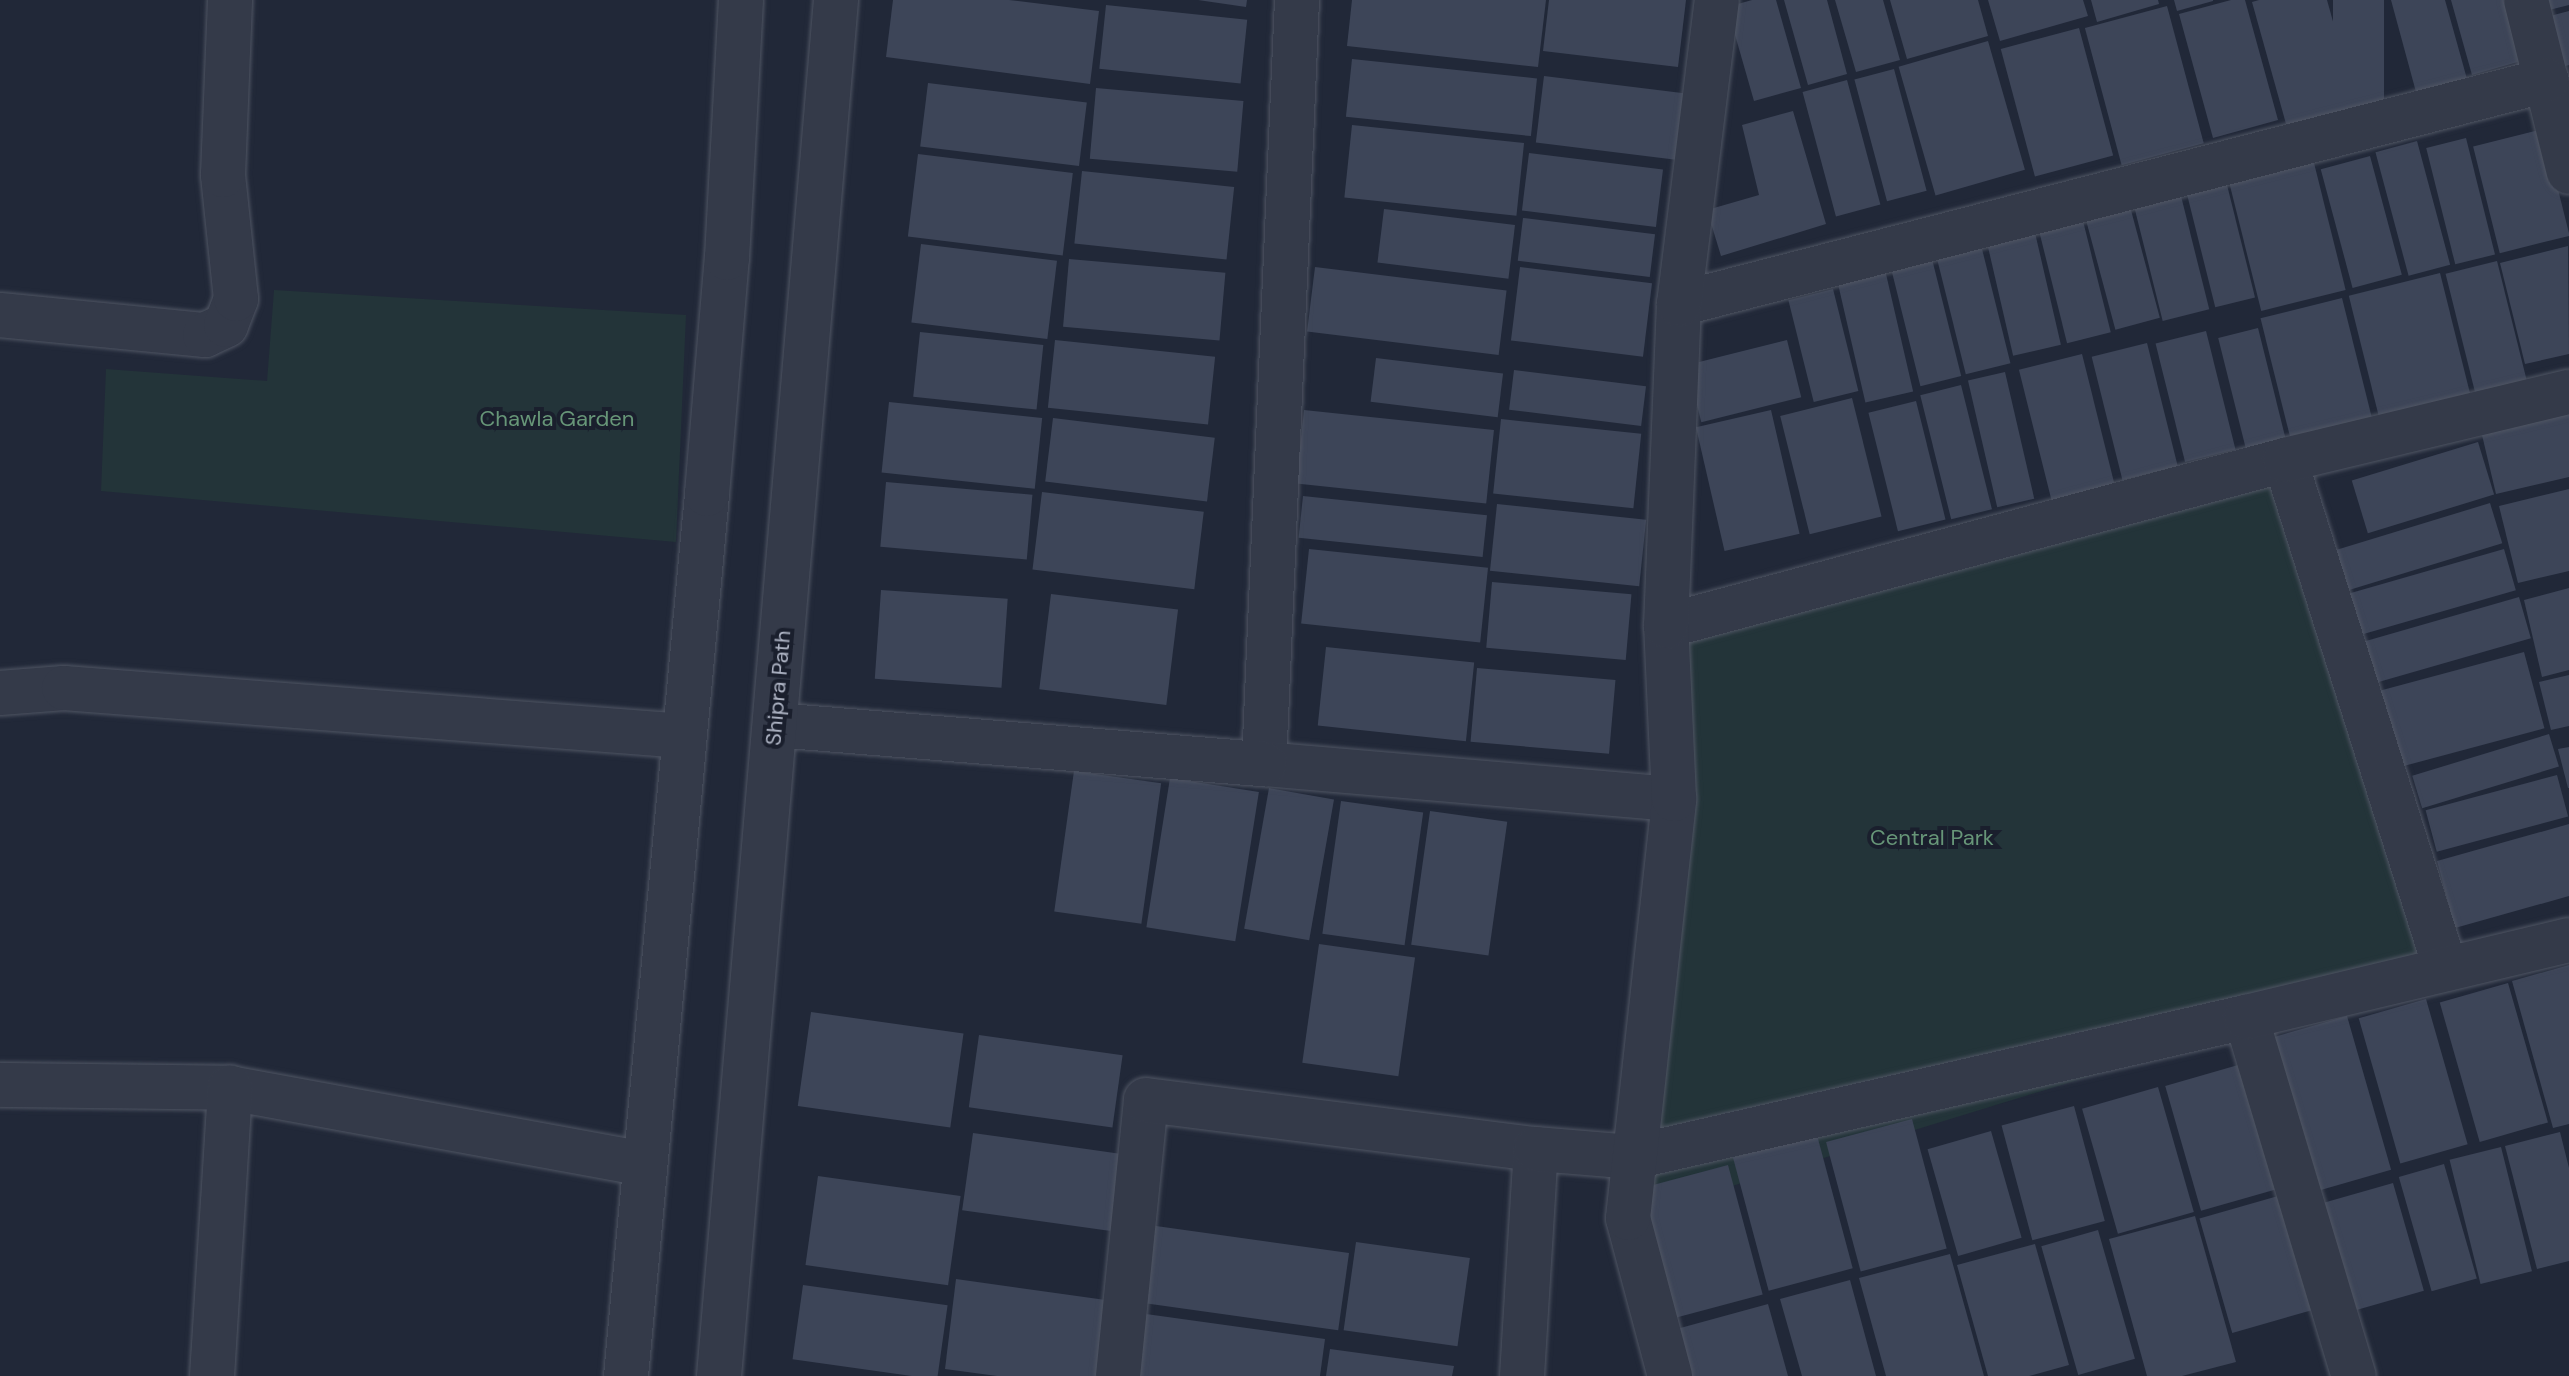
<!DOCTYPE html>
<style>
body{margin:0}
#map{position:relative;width:2569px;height:1376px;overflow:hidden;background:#212838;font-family:"DM Sans",sans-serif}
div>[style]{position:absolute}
.green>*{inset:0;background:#233439}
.building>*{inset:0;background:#3d4558;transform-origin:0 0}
.roads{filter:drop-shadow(0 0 2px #4f5563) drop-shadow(0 0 2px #4f5563)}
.minor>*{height:44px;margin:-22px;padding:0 22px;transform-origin:22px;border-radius:22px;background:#343a49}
span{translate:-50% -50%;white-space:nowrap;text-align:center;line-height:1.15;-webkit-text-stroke:8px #1a1f2d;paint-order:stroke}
.park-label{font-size:22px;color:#679678}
.street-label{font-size:22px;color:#afb5c5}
</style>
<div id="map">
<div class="green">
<i style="clip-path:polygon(274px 290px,686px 315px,676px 542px,101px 491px,106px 369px,267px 381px)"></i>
<i style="clip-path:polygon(2285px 460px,2445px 967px,1628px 1218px,1666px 626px)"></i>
</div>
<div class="building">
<i style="clip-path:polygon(893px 0,1009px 0,1099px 11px,1090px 84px,886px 57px)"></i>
<i style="clip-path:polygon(1198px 0,1247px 0,1246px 7px)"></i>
<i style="clip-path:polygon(1352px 0,1546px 0,1538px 67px,1347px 46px)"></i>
<i style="clip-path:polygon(1549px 0,1686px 0,1678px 67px,1543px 51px)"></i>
<i style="clip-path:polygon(1752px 0,1776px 0,1801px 88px,1754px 101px,1727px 7px)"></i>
<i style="clip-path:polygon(1784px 0,1827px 0,1847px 74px,1808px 85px)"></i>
<i style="clip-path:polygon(1835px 0,1883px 0,1900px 60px,1856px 72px)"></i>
<i style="clip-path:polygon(1890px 0,1978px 0,1988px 36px,1907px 59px)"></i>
<i style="clip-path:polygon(1988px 0,2083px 0,2088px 16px,2000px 41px)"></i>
<i style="clip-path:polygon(2091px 0,2158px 0,2159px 4px,2097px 22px)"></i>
<i style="clip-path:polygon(2174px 0,2213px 0,2213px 1px,2177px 11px)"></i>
<i style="clip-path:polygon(2231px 0,2245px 0,2278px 120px,2213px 138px,2179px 14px)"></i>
<i style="clip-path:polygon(2259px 0,2327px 0,2358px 111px,2288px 131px,2252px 2px)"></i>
<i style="left:2333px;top:0;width:51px;height:113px"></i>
<i style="clip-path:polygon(2391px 0,2445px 0,2467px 79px,2416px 92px)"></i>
<i style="clip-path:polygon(2451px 0,2523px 0,2539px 56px,2472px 75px)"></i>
<i style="clip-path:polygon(2533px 0,2569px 0,2569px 5px,2537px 13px)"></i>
<i style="left:1106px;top:5px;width:142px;height:64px;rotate:6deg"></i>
<i style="left:2167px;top:6px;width:142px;height:85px;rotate:75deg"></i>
<i style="clip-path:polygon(2569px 11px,2569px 65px,2555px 69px,2542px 18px)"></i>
<i style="left:2079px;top:28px;width:132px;height:81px;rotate:75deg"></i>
<i style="left:1988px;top:41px;width:134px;height:93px;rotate:74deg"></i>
<i style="left:1352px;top:59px;width:186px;height:58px;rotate:6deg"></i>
<i style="left:1894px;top:69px;width:126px;height:41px;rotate:75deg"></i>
<i style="left:1544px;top:76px;width:141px;height:67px;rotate:7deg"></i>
<i style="left:1847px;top:80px;width:129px;height:46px;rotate:75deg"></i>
<i style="left:928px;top:83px;width:160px;height:64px;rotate:7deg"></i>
<i style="left:1096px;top:88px;width:148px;height:71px;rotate:5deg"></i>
<i style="clip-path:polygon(1793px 111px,1826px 224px,1721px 256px,1707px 210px,1759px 195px,1742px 125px)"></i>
<i style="left:1352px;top:125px;width:173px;height:73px;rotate:6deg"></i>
<i style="left:2543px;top:129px;width:110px;height:72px;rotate:76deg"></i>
<i style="left:2466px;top:138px;width:120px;height:41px;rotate:76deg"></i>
<i style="left:2417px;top:141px;width:128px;height:43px;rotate:75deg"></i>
<i style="left:1529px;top:153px;width:135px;height:58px;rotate:7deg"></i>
<i style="left:918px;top:154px;width:156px;height:83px;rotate:7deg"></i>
<i style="left:2370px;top:156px;width:123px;height:51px;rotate:75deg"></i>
<i style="left:2313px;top:159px;width:135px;height:87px;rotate:76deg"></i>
<i style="left:1082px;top:171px;width:153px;height:73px;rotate:6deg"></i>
<i style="left:2226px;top:181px;width:120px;height:41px;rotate:76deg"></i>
<i style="left:2179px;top:188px;width:125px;height:48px;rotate:76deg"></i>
<i style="left:2128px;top:199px;width:123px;height:46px;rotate:75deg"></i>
<i style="left:1384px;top:209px;width:132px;height:54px;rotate:7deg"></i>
<i style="left:2081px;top:213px;width:123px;height:45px;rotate:76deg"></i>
<i style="left:1523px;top:218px;width:133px;height:43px;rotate:7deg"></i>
<i style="left:2033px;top:224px;width:124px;height:49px;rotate:77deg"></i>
<i style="left:1979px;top:237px;width:130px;height:46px;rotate:76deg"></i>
<i style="left:921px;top:244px;width:137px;height:79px;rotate:7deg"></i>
<i style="clip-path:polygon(2568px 246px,2569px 354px,2525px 364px,2500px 263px)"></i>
<i style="left:1929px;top:247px;width:133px;height:42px;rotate:76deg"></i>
<i style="left:1069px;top:259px;width:157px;height:68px;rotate:5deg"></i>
<i style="left:1883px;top:261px;width:134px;height:49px;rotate:77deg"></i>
<i style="left:2497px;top:261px;width:122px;height:53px;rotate:76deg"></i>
<i style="left:1315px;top:267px;width:193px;height:65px;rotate:7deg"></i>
<i style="left:1520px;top:267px;width:133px;height:74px;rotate:7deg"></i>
<i style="left:2440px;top:273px;width:127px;height:94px;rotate:76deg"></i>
<i style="left:1833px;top:289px;width:105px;height:46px;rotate:76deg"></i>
<i style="left:2342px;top:298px;width:127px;height:84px;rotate:76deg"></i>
<i style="left:2258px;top:328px;width:114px;height:41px;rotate:76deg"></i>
<i style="left:2206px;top:331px;width:122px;height:52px;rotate:76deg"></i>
<i style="left:920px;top:332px;width:124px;height:65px;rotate:6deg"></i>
<i style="left:1055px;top:340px;width:161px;height:68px;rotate:6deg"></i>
<i style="left:1787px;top:340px;width:59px;height:103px;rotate:76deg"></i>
<i style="left:2147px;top:343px;width:127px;height:57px;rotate:76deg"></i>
<i style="left:2082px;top:354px;width:142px;height:65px;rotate:76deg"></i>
<i style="left:1376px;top:358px;width:128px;height:44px;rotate:7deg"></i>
<i style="left:1514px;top:370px;width:133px;height:40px;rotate:7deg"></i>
<i style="left:2005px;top:372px;width:130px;height:38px;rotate:77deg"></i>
<i style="left:1961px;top:385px;width:128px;height:42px;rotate:76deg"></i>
<i style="left:1852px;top:398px;width:122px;height:74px;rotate:76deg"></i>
<i style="left:1916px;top:401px;width:122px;height:49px;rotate:76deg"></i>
<i style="left:889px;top:402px;width:154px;height:71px;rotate:6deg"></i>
<i style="left:1304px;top:410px;width:191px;height:74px;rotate:6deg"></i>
<i style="left:1771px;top:410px;width:127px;height:77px;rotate:77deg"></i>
<i style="clip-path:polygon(2569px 414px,2569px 477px,2496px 494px,2482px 435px)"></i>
<i style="left:1053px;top:418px;width:163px;height:64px;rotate:7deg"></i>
<i style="left:1501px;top:419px;width:141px;height:75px;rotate:6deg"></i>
<i style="left:2478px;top:442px;width:55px;height:132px;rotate:73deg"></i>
<i style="left:886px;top:482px;width:147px;height:65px;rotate:5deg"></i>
<i style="clip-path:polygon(2569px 489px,2569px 571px,2518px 583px,2499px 506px)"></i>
<i style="left:1042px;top:492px;width:163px;height:78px;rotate:7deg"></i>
<i style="left:1303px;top:496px;width:185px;height:42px;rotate:6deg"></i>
<i style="left:2490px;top:503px;width:42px;height:173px;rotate:73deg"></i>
<i style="left:1497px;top:504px;width:150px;height:67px;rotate:6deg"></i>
<i style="left:1309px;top:549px;width:180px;height:75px;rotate:6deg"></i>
<i style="left:2504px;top:549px;width:43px;height:172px;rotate:74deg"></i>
<i style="left:1492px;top:582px;width:140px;height:66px;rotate:5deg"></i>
<i style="clip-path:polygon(2569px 588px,2569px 670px,2542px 677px,2524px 600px)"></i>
<i style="left:881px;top:590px;width:127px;height:89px;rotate:4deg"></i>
<i style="left:1051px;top:594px;width:128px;height:96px;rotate:7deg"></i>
<i style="left:2519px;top:597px;width:43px;height:171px;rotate:74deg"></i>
<i style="left:1326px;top:647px;width:149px;height:79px;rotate:6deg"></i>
<i style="left:2524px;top:652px;width:79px;height:162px;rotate:75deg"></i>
<i style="left:1477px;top:668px;width:139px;height:74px;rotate:5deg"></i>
<i style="clip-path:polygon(2569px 675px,2569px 726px,2551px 730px,2539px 682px)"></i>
<i style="left:2549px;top:734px;width:34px;height:143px;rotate:73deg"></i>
<i style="clip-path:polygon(2569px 747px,2569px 788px,2568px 788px,2558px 749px)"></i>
<i style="left:1074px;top:771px;width:88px;height:142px;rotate:8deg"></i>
<i style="left:2557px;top:775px;width:43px;height:136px;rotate:75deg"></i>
<i style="left:1170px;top:778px;width:90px;height:151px;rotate:9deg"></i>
<i style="left:1269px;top:788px;width:66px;height:143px;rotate:10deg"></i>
<i style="left:1341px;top:801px;width:83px;height:134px;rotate:8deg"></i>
<i style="left:1430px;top:811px;width:78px;height:135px;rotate:8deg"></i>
<i style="clip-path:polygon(2569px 824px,2569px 896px,2455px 928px,2437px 861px)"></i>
<i style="left:1319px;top:944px;width:97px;height:120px;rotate:8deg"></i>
<i style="clip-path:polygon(2569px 965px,2569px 1124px,2553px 1128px,2512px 981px)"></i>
<i style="left:2508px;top:983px;width:145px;height:71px;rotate:74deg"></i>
<i style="left:2426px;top:999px;width:151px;height:70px;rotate:74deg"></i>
<i style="left:811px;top:1012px;width:154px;height:95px;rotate:8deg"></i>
<i style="left:2347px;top:1016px;width:160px;height:84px;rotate:74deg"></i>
<i style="left:979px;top:1035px;width:145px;height:73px;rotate:8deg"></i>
<i style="left:2245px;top:1063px;width:130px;height:83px;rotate:74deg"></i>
<i style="left:2158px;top:1087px;width:130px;height:79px;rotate:74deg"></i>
<i style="left:2074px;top:1106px;width:119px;height:75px;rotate:75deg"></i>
<i style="left:1912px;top:1119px;width:134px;height:89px;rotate:75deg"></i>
<i style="left:1991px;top:1131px;width:111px;height:66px;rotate:74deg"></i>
<i style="clip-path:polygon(2560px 1132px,2569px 1168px,2569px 1261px,2537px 1269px,2505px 1146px)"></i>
<i style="left:973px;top:1133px;width:150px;height:78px;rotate:8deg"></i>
<i style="left:1817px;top:1135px;width:138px;height:87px;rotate:75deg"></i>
<i style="left:2501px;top:1147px;width:128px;height:53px;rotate:76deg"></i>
<i style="left:2444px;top:1164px;width:119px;height:47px;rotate:74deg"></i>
<i style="left:1728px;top:1165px;width:134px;height:96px;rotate:75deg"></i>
<i style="left:818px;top:1176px;width:144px;height:90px;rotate:8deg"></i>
<i style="left:2393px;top:1183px;width:112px;height:82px;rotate:74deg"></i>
<i style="left:2285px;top:1194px;width:119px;height:89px;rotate:74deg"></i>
<i style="clip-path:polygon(2195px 1216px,2236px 1362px,2182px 1376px,2147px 1376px,2109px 1239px)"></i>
<i style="left:1149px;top:1225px;width:202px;height:78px;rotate:8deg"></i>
<i style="left:2098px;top:1230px;width:134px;height:59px;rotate:74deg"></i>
<i style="left:1356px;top:1242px;width:115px;height:89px;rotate:8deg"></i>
<i style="clip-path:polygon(2035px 1244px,2069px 1365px,2029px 1376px,1988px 1376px,1957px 1265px)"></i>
<i style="clip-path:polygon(1950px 1254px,1984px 1376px,1886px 1376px,1859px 1278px)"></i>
<i style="clip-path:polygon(956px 1279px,1120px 1302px,1110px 1376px,997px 1376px,945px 1369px)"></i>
<i style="clip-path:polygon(1850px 1280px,1876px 1376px,1802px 1376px,1780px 1299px)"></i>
<i style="left:803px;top:1285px;width:146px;height:75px;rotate:8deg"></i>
<i style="clip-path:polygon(1768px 1304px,1788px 1376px,1686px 1376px,1673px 1330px)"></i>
<i style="clip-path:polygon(1146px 1314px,1325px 1339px,1320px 1376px,1137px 1376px)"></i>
<i style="clip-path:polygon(1330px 1349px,1454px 1366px,1452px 1376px,1326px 1376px)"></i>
</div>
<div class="roads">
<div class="minor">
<i style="left:1297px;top:0;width:765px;rotate:92.47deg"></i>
<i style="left:1264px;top:764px;width:411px;rotate:4.9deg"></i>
<i style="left:2526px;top:0;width:177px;rotate:76deg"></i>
<i style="left:1679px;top:304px;width:896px;rotate:-14.47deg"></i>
<i style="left:0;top:315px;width:206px;rotate:5.6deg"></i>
<i style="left:205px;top:335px;width:23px;rotate:-25deg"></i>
<i style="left:226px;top:325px;width:28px;rotate:-69deg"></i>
<i style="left:236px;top:299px;width:125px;rotate:-96deg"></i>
<i style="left:223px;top:175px;width:175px;rotate:-87.7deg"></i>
<i style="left:2285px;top:460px;width:532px;rotate:72.49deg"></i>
<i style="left:1666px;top:626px;width:641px;rotate:-15.01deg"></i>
<i style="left:2285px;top:460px;width:292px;rotate:-13.5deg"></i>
<i style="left:0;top:693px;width:64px;rotate:-4.5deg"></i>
<i style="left:64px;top:688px;width:622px;rotate:4.43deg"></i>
<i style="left:775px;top:725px;width:491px;rotate:4.6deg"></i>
<i style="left:2246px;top:1017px;width:375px;rotate:73.3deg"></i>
<i style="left:0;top:1085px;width:230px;rotate:0.7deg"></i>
<i style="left:230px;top:1088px;width:421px;rotate:10.4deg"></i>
<i style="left:212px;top:1376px;width:289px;rotate:-86.4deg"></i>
<i style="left:626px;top:1376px;width:886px;rotate:-84.75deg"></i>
<i style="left:707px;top:494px;width:237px;rotate:-85.2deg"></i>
<i style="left:727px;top:258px;width:258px;rotate:-86.9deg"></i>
<i style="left:719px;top:1376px;width:1381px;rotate:-85.14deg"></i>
<i style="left:1118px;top:1376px;width:277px;rotate:-84.2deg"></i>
<i style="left:1146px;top:1100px;width:393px;rotate:7.2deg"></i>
<i style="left:1522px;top:1376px;width:227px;rotate:-86.5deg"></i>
<i style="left:1536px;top:1149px;width:98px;rotate:4.7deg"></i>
<i style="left:1634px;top:1157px;width:628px;rotate:-12.89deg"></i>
<i style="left:2246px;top:1017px;width:332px;rotate:-13.4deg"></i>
<i style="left:1670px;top:1376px;width:163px;rotate:-104.9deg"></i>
<i style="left:1628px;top:1218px;width:422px;rotate:-83.7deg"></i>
<i style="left:1674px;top:799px;width:173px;rotate:-92.6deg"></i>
<i style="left:1666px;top:626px;width:322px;rotate:-87.7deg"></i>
<i style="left:1679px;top:304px;width:306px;rotate:-82.9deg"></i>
</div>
</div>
<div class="park-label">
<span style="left:557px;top:419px">Chawla Garden</span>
<span style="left:1932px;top:838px">Central Park</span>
</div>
<div class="street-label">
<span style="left:778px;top:688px;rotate:-85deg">Shipra Path</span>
</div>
</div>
